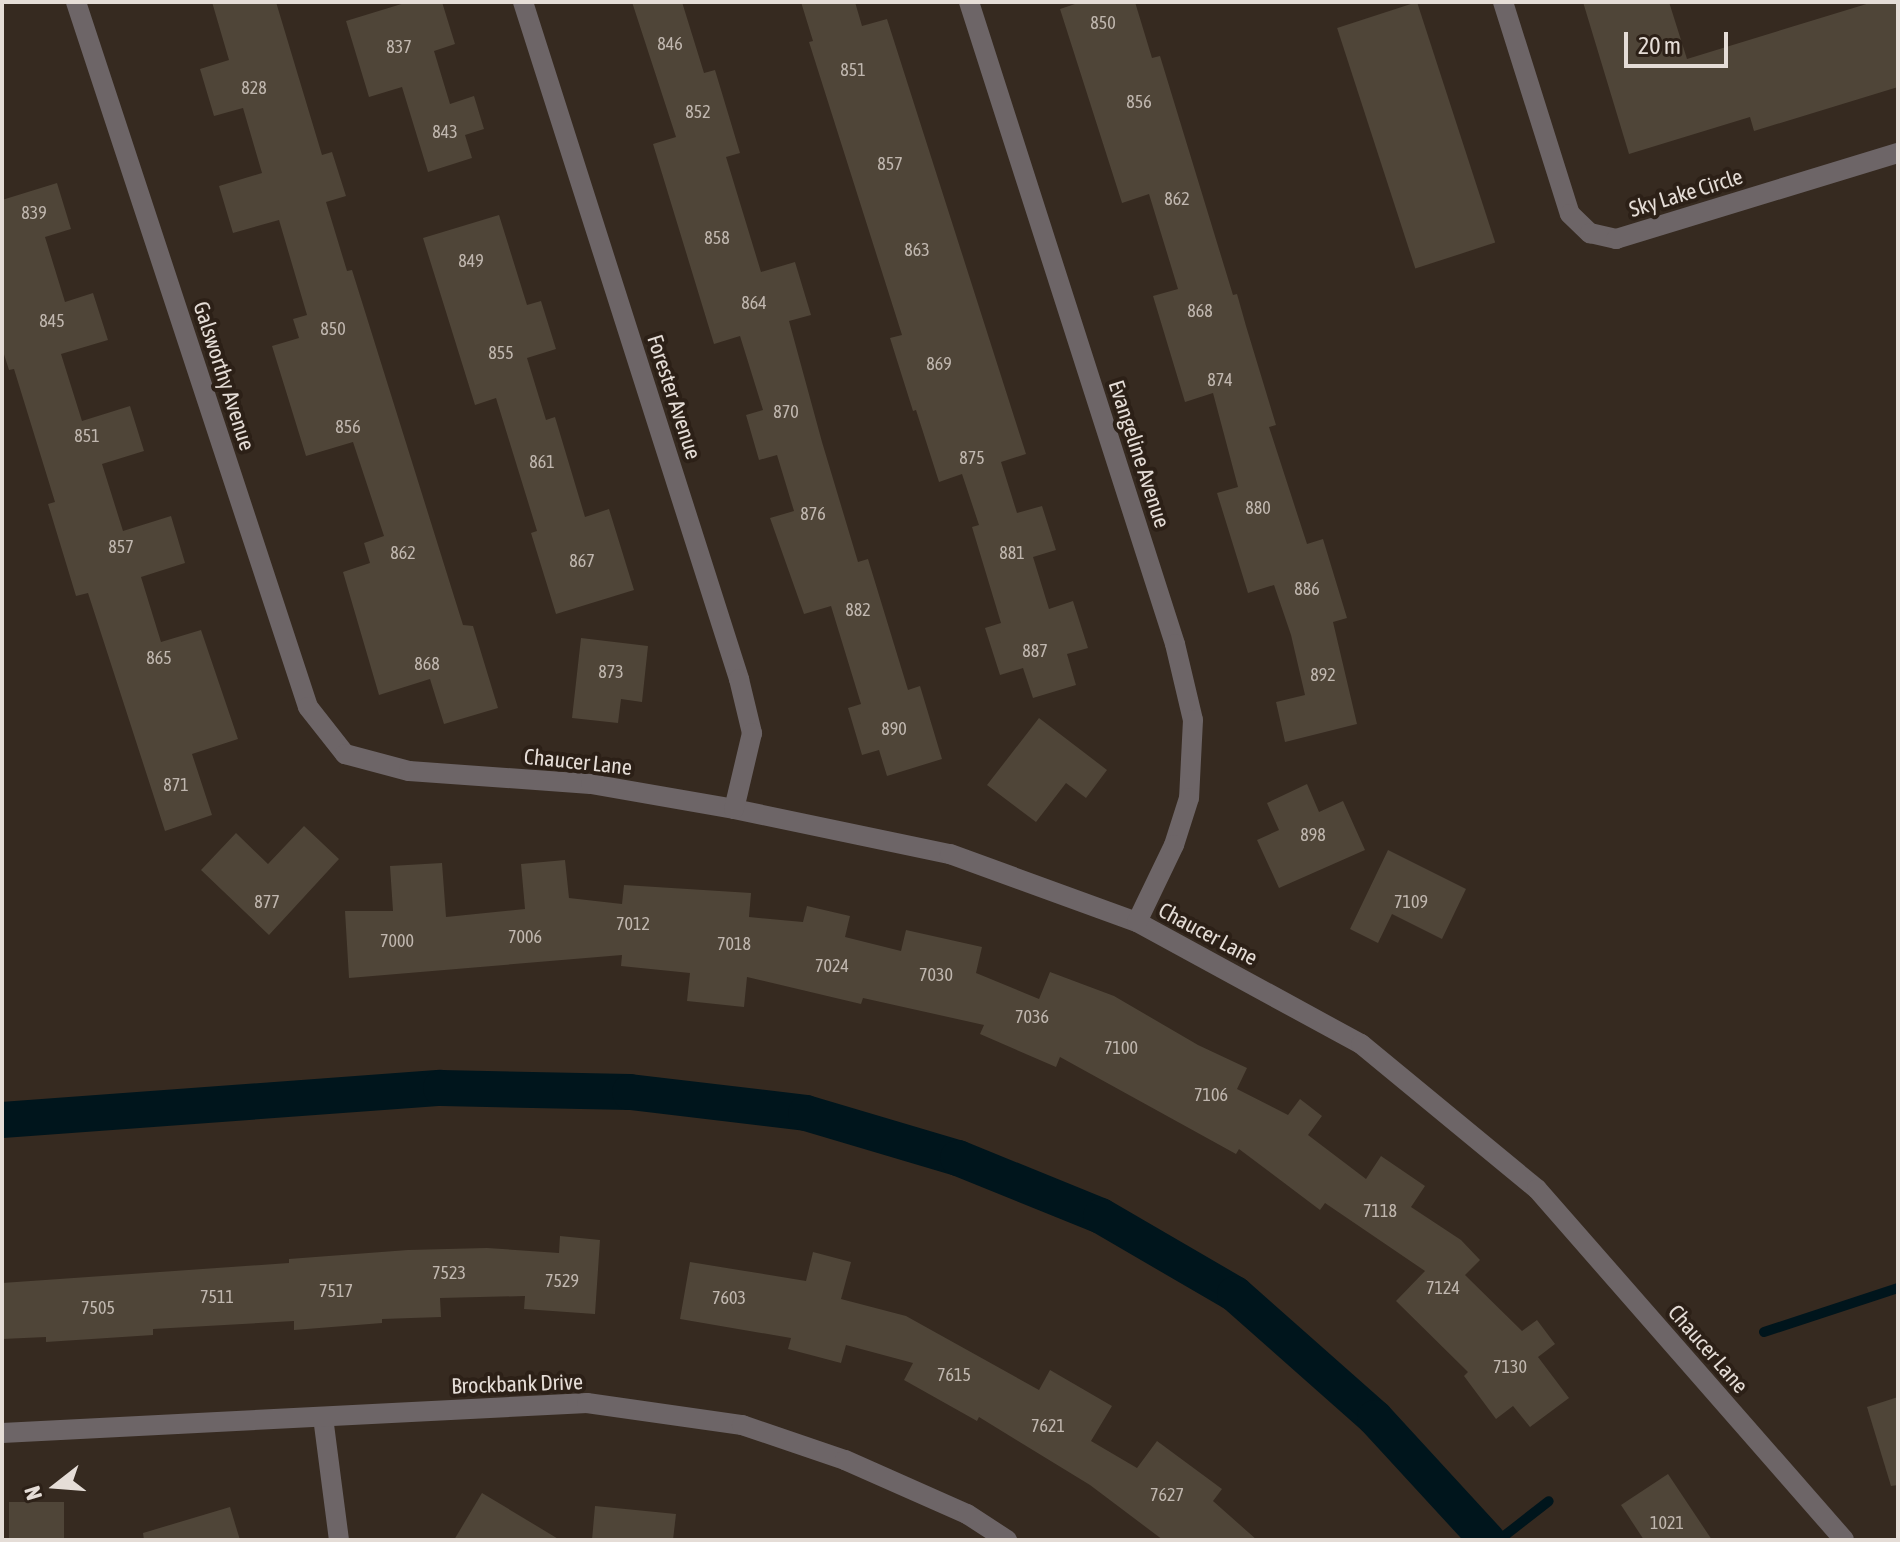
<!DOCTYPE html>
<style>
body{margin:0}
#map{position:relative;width:1900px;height:1542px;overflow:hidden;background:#362a20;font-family:"Asap Condensed",sans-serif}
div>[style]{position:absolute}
.stream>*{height:10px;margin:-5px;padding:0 5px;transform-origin:5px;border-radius:5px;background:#00151c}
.canal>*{height:36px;margin:-18px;padding:0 18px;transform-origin:18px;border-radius:18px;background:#00151c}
.building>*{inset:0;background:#4f4538;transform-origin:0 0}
.street>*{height:20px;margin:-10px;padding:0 10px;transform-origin:10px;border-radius:10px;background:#6d6567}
span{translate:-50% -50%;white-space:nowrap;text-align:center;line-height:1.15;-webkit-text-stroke:8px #2c2017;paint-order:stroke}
.number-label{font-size:18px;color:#c0b7af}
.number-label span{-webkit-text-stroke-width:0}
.street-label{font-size:22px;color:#e5ddd7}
.frame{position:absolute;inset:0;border:4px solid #e5ddd7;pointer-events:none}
.north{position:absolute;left:16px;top:1446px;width:80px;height:80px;-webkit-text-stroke:6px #2c2017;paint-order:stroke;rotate:253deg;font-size:22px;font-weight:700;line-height:32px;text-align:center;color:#e5ddd7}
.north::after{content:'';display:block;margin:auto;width:28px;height:36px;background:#e5ddd7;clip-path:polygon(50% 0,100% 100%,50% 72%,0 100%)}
.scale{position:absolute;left:1624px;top:32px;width:104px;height:36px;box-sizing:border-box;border:4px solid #e5ddd7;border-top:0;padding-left:10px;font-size:24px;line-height:28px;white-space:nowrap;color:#e5ddd7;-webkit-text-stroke:6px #2c2017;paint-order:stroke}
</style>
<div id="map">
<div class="stream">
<i style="left:1764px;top:1332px;width:141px;rotate:-18.2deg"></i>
<i style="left:1499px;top:1540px;width:63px;rotate:-38deg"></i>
</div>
<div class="canal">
<i style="left:2px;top:1120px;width:440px;rotate:-4.2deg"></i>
<i style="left:441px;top:1088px;width:189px;rotate:1.2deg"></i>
<i style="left:630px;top:1092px;width:177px;rotate:6.8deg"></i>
<i style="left:806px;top:1113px;width:159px;rotate:16.5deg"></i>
<i style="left:958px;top:1158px;width:154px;rotate:22.1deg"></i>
<i style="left:1101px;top:1216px;width:155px;rotate:30.2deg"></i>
<i style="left:1235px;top:1294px;width:187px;rotate:41.5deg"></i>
<i style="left:1375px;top:1418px;width:166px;rotate:47.4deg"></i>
</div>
<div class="building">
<i style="clip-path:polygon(212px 2px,276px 2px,322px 155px,332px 152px,346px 196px,326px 202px,347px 271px,352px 270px,463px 625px,473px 626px,498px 708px,444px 724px,430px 679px,379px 695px,343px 572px,370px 563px,364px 543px,384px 536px,353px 442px,306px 456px,272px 346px,299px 338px,293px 319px,307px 315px,279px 220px,233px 233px,219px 186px,262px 173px,243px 108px,214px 116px,200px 69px,229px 60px)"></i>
<i style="clip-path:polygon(408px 2px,442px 2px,455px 44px,434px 51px,450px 104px,474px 96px,484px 129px,465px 135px,472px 158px,428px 172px,402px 87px,369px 97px,346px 21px)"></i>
<i style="clip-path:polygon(632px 2px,682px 2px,704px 73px,715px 70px,740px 153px,726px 157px,761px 272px,795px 262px,811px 315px,789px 321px,822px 442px,858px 562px,868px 559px,908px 690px,920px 686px,942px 759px,887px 776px,879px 750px,862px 755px,848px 708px,861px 704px,831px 606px,804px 614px,770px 518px,794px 511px,777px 455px,759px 460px,746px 415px,763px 410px,740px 336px,714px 344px,653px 144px,676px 137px)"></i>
<i style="clip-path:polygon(801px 2px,855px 2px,862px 26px,887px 19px,1026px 454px,1001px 462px,1017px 513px,1042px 506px,1056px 550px,1033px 557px,1049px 609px,1073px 601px,1088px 648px,1067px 654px,1076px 685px,1033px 698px,1023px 668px,1000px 675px,985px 628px,1001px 623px,972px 527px,979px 525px,962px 474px,939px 482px,916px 410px,913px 411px,890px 338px,902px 335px,809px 42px,813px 41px)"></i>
<i style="clip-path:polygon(1081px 2px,1135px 2px,1152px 58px,1160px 56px,1233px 295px,1237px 294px,1246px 326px,1276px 425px,1269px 427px,1307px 544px,1323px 539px,1347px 618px,1333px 622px,1357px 724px,1285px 742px,1276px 702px,1305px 695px,1291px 635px,1274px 585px,1248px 593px,1217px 493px,1238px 487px,1213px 393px,1185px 402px,1153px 296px,1178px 289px,1149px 194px,1122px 203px,1060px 9px)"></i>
<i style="left:1417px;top:2px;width:253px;height:84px;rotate:72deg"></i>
<i style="clip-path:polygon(1583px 2px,1669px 2px,1687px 59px,1873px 2px,1898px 2px,1898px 87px,1754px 131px,1750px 117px,1629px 154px)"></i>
<i style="clip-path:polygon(57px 183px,71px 229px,45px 237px,65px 302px,93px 293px,108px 340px,61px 354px,82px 421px,130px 406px,144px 451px,102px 464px,123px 531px,171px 516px,185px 563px,141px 577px,161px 642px,201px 630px,238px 739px,192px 754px,212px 815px,165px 831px,88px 593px,76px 596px,48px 504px,55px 502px,14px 369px,9px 370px,2px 348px,2px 200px)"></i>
<i style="clip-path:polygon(499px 215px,527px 305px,541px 301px,556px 349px,527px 358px,546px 420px,555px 417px,585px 517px,609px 509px,634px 590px,556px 614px,531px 533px,537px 531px,496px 398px,475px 405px,423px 238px)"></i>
<i style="clip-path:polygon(581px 638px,648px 646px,642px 702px,621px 699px,618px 723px,572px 718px)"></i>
<i style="clip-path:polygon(1039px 718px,1107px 770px,1086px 798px,1066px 783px,1036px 822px,987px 785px)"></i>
<i style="clip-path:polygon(1307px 784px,1319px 812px,1343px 801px,1365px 850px,1279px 888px,1257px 840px,1279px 830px,1267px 803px)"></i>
<i style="clip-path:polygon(304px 826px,339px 859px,269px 935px,201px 870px,236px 833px,268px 864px)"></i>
<i style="clip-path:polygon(1388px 850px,1466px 889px,1442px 939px,1392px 914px,1378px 943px,1350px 929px)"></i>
<i style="clip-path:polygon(565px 860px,569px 898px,622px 904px,624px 885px,751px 893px,749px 917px,803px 922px,807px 906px,850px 916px,845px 937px,901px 951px,906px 930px,982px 947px,976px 973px,1039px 999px,1050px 972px,1114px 996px,1198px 1045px,1247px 1068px,1237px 1089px,1288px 1115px,1300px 1099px,1322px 1116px,1308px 1135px,1366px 1179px,1381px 1156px,1425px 1186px,1411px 1207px,1461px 1240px,1480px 1260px,1465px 1275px,1522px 1331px,1537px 1320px,1555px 1344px,1538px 1357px,1569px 1398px,1530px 1427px,1513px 1406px,1496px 1419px,1464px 1376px,1468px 1372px,1396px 1301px,1425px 1271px,1325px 1203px,1320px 1210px,1239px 1149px,1236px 1154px,1060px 1057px,1056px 1067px,980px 1034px,984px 1025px,863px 998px,861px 1004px,747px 977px,744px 1007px,687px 1001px,690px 973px,621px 966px,622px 955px,349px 978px,345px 911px,393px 911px,390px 866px,442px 863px,446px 917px,525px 909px,521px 864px)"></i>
<i style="clip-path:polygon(560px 1236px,600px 1240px,595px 1314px,524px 1309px,525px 1296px,440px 1298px,441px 1317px,382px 1319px,382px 1323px,294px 1330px,294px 1321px,153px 1329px,153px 1335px,46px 1342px,46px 1337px,2px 1339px,2px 1283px,289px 1263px,289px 1259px,408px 1250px,487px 1248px,559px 1253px)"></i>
<i style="clip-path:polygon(813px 1252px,851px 1262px,841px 1299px,906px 1316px,1039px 1390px,1050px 1370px,1112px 1406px,1091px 1441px,1137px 1468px,1157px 1441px,1222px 1489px,1213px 1501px,1257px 1540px,1163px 1540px,1090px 1485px,979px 1417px,977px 1421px,904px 1380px,913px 1363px,846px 1345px,841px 1363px,788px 1349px,791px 1338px,680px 1319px,690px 1262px,806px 1281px)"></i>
<i style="clip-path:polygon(1898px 1397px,1898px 1485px,1891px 1486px,1867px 1407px)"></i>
<i style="clip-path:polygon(1668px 1474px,1712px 1540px,1644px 1540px,1621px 1505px)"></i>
<i style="clip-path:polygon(482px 1493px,560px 1540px,454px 1540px)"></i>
<i style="left:9px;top:1502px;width:55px;height:38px"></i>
<i style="clip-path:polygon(595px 1506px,676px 1514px,673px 1540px,592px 1540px)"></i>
<i style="clip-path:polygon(230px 1507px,240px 1540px,144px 1540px,143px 1533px)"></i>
</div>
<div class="street">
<i style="left:76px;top:2px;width:742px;rotate:71.78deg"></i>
<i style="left:308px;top:707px;width:60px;rotate:51.8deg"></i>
<i style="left:345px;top:754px;width:66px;rotate:14.9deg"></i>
<i style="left:409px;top:771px;width:182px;rotate:4.1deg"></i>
<i style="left:591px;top:784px;width:145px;rotate:9.9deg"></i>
<i style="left:734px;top:809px;width:221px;rotate:11.8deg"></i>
<i style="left:950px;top:854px;width:199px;rotate:20deg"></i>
<i style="left:1137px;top:922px;width:255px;rotate:28.6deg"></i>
<i style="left:1361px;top:1044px;width:228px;rotate:39.5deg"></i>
<i style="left:1537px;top:1189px;width:466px;rotate:48.8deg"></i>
<i style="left:523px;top:2px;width:711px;rotate:72.3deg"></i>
<i style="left:739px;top:679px;width:56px;rotate:76.5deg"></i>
<i style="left:752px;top:733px;width:78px;rotate:103.3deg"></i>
<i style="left:969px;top:2px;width:674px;rotate:72.21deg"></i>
<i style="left:1175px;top:644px;width:78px;rotate:76.7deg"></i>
<i style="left:1193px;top:720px;width:78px;rotate:92.9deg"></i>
<i style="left:1189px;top:798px;width:49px;rotate:107.7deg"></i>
<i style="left:1174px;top:845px;width:85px;rotate:115.7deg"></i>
<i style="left:1503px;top:2px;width:222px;rotate:72.5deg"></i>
<i style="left:1570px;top:214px;width:28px;rotate:44deg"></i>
<i style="left:1590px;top:233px;width:27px;rotate:13deg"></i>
<i style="left:1616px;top:239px;width:295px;rotate:-17deg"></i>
<i style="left:323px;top:1417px;width:124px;rotate:82.6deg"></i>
<i style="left:2px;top:1433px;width:586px;rotate:-2.94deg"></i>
<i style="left:587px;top:1403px;width:157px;rotate:8.1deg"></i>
<i style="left:742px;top:1425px;width:109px;rotate:18.8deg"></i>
<i style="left:845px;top:1460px;width:133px;rotate:23.9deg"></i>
<i style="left:967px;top:1514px;width:48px;rotate:33deg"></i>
</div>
<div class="number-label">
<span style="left:1103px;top:23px">850</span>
<span style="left:670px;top:44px">846</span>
<span style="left:399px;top:47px">837</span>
<span style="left:853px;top:70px">851</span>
<span style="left:254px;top:88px">828</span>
<span style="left:1139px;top:102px">856</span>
<span style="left:698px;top:112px">852</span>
<span style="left:445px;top:132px">843</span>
<span style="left:890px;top:164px">857</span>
<span style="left:1177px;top:199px">862</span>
<span style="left:34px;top:213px">839</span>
<span style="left:717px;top:238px">858</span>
<span style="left:917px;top:250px">863</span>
<span style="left:471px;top:261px">849</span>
<span style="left:754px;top:303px">864</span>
<span style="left:1200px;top:311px">868</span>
<span style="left:52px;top:321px">845</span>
<span style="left:333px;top:329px">850</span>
<span style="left:501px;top:353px">855</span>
<span style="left:939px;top:364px">869</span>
<span style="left:1220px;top:380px">874</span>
<span style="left:786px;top:412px">870</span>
<span style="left:348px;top:427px">856</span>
<span style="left:87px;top:436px">851</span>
<span style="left:972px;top:458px">875</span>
<span style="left:542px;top:462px">861</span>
<span style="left:1258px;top:508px">880</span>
<span style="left:813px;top:514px">876</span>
<span style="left:121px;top:547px">857</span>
<span style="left:403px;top:553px">862</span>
<span style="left:1012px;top:553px">881</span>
<span style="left:582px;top:561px">867</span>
<span style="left:1307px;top:589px">886</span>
<span style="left:858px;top:610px">882</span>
<span style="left:1035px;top:651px">887</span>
<span style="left:159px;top:658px">865</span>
<span style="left:427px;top:664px">868</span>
<span style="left:611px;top:672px">873</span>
<span style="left:1323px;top:675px">892</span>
<span style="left:894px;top:729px">890</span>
<span style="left:176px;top:785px">871</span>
<span style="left:1313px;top:835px">898</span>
<span style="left:267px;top:902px">877</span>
<span style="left:1411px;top:902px">7109</span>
<span style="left:633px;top:924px">7012</span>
<span style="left:525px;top:937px">7006</span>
<span style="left:397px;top:941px">7000</span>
<span style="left:734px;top:944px">7018</span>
<span style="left:832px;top:966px">7024</span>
<span style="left:936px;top:975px">7030</span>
<span style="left:1032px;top:1017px">7036</span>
<span style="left:1121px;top:1048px">7100</span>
<span style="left:1211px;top:1095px">7106</span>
<span style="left:1380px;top:1211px">7118</span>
<span style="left:449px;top:1273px">7523</span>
<span style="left:562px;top:1281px">7529</span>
<span style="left:1443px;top:1288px">7124</span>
<span style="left:336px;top:1291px">7517</span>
<span style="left:217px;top:1297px">7511</span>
<span style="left:729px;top:1298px">7603</span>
<span style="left:98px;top:1308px">7505</span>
<span style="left:1510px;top:1367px">7130</span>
<span style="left:954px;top:1375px">7615</span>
<span style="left:1048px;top:1426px">7621</span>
<span style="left:1167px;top:1495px">7627</span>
<span style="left:1667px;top:1523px">1021</span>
</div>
<div class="street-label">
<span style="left:1686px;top:193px;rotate:-17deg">Sky Lake Circle</span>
<span style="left:224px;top:376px;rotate:72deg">Galsworthy Avenue</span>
<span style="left:674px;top:397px;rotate:72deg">Forester Avenue</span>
<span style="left:1139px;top:454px;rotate:72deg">Evangeline Avenue</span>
<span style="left:578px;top:762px;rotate:6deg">Chaucer Lane</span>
<span style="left:1208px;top:934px;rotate:28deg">Chaucer Lane</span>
<span style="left:1708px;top:1349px;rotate:49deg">Chaucer Lane</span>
<span style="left:517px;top:1384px;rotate:-2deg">Brockbank Drive</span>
</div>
<div class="frame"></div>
<div class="north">N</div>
<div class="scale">20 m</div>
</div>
